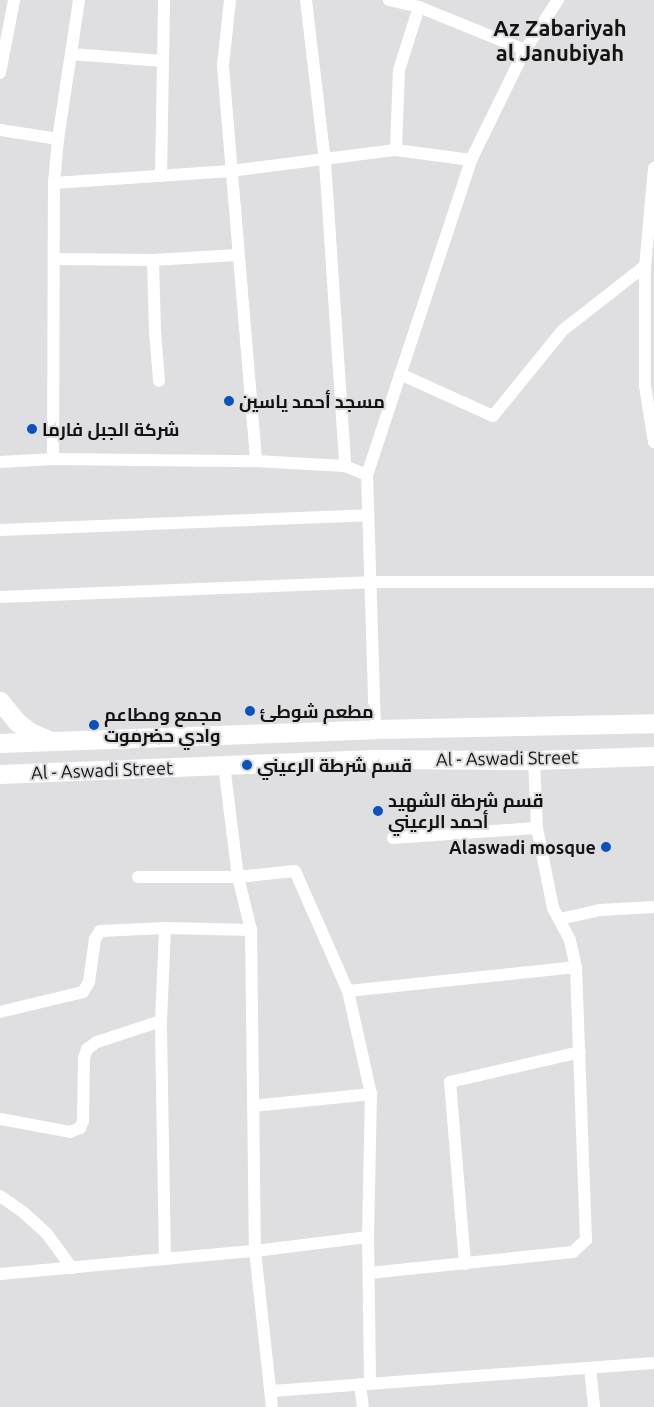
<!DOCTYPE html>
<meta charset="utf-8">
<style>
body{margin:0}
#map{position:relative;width:654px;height:1407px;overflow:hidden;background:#dfdfe1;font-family:Ubuntu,Cairo,sans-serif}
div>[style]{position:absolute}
.minor>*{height:12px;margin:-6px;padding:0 6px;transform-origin:6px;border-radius:6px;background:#fff}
.highway>*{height:19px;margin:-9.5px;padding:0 9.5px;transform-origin:9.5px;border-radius:9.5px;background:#fff}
.dots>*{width:14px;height:14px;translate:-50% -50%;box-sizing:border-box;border:2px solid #dfdfe1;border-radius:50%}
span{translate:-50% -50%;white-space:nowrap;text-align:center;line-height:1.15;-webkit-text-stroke:4px #dfdfe1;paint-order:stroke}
.poi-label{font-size:18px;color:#131314;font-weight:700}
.left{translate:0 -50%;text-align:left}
.right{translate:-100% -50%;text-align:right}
.street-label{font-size:18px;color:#131314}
.district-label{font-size:22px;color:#131314;font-weight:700}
</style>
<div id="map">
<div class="minor">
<i style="left:230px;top:0;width:66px;rotate:96.1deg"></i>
<i style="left:223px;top:66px;width:396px;rotate:85.2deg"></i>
<i style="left:306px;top:0;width:162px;rotate:83.3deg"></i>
<i style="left:325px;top:161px;width:306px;rotate:86.2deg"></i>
<i style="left:389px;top:0;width:31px;rotate:13deg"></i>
<i style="left:419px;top:7px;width:114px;rotate:22.1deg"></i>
<i style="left:71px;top:54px;width:92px;rotate:4.4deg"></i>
<i style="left:0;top:73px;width:74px;rotate:-79.1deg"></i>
<i style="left:0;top:130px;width:59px;rotate:8.8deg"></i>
<i style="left:396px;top:150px;width:80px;rotate:-87.9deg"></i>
<i style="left:399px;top:70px;width:66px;rotate:-72.4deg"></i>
<i style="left:654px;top:168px;width:98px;rotate:95.2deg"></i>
<i style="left:645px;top:266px;width:120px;rotate:90deg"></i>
<i style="left:645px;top:386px;width:57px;rotate:80.9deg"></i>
<i style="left:161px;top:176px;width:176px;rotate:-89deg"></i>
<i style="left:54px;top:183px;width:177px;rotate:-3.9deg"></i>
<i style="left:231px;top:171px;width:166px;rotate:-7.3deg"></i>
<i style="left:396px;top:150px;width:76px;rotate:7.6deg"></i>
<i style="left:54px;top:259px;width:99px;rotate:0.6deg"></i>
<i style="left:153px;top:260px;width:85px;rotate:-3.4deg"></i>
<i style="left:153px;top:260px;width:72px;rotate:88.4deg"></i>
<i style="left:155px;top:332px;width:49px;rotate:85.3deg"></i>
<i style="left:400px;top:374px;width:102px;rotate:24.3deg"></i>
<i style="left:493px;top:416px;width:111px;rotate:-50.9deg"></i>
<i style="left:563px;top:330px;width:104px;rotate:-38deg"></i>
<i style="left:53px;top:459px;width:203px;rotate:0.6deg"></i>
<i style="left:256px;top:461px;width:89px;rotate:3.2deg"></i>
<i style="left:345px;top:466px;width:24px;rotate:22deg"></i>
<i style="left:0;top:462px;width:53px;rotate:-3.2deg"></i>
<i style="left:53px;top:459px;width:276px;rotate:-89.8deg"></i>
<i style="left:54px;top:183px;width:44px;rotate:-84.8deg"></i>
<i style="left:58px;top:139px;width:141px;rotate:-81.4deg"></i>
<i style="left:0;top:530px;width:368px;rotate:-2.3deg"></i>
<i style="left:0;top:597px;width:370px;rotate:-2.3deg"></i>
<i style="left:370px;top:582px;width:284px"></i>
<i style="left:375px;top:729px;width:254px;rotate:-91.8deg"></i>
<i style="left:367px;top:475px;width:332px;rotate:-71.7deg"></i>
<i style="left:471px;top:160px;width:123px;rotate:-63.9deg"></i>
<i style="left:525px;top:50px;width:60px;rotate:-56.6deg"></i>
<i style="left:224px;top:765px;width:113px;rotate:82.9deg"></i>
<i style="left:238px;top:877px;width:55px;rotate:76.2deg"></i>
<i style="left:251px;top:930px;width:321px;rotate:89.3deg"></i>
<i style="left:255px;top:1251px;width:157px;rotate:83.8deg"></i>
<i style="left:393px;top:838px;width:144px;rotate:-4deg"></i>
<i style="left:537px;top:828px;width:68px;rotate:-92.5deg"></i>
<i style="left:138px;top:877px;width:100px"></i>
<i style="left:238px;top:877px;width:57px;rotate:-6deg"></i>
<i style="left:295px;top:871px;width:131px;rotate:66.2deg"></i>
<i style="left:348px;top:991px;width:106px;rotate:77.4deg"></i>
<i style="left:371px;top:1094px;width:143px;rotate:91.2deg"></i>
<i style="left:368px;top:1237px;width:147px;rotate:89.2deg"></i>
<i style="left:560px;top:919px;width:41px;rotate:-12.7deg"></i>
<i style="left:600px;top:910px;width:54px;rotate:-3.2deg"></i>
<i style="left:348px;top:991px;width:229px;rotate:-6deg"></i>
<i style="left:0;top:1012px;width:85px;rotate:-13.5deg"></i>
<i style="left:83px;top:992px;width:12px;rotate:-59deg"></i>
<i style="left:89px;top:982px;width:43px;rotate:-82.1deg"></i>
<i style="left:95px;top:939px;width:9px;rotate:-58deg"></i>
<i style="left:100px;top:931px;width:65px;rotate:-2.6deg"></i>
<i style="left:165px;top:928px;width:86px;rotate:1.3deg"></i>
<i style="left:253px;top:1106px;width:119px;rotate:-5.8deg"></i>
<i style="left:0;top:1119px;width:71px;rotate:10.5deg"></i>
<i style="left:70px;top:1132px;width:11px;rotate:-22deg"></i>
<i style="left:80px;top:1128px;width:8px;rotate:-67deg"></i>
<i style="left:83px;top:1121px;width:63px;rotate:-89.1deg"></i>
<i style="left:84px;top:1058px;width:9px;rotate:-72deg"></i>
<i style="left:87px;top:1049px;width:12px;rotate:-35deg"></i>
<i style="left:97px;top:1042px;width:67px;rotate:-18.2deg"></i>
<i style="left:0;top:1196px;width:29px;rotate:35deg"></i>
<i style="left:24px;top:1213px;width:31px;rotate:42deg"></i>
<i style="left:47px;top:1234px;width:42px;rotate:53.7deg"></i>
<i style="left:165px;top:1259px;width:238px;rotate:-91deg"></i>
<i style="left:161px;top:1021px;width:93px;rotate:-87.5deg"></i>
<i style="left:465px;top:1264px;width:183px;rotate:-94.7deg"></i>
<i style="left:450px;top:1082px;width:133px;rotate:-13deg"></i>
<i style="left:369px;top:1273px;width:205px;rotate:-5.9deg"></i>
<i style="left:573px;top:1252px;width:18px;rotate:-43deg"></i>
<i style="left:586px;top:1240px;width:273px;rotate:-92.1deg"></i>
<i style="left:576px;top:967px;width:28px;rotate:-103deg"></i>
<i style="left:570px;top:940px;width:36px;rotate:-118deg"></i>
<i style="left:553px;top:908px;width:82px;rotate:-101.3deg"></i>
<i style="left:0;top:1274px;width:256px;rotate:-5.2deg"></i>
<i style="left:255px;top:1251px;width:114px;rotate:-7.1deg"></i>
<i style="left:590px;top:1368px;width:39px;rotate:84deg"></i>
<i style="left:360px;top:1384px;width:23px;rotate:83deg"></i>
<i style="left:272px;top:1391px;width:383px;rotate:-4.2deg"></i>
</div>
<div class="highway">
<i style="left:0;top:701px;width:27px;rotate:51deg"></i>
<i style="left:17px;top:722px;width:16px;rotate:38deg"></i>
<i style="left:30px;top:732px;width:21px;rotate:23deg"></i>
<i style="left:0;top:743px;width:375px;rotate:-2.1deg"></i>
<i style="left:375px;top:729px;width:279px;rotate:-1.2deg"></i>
<i style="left:0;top:774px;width:378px;rotate:-2.3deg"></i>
<i style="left:378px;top:759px;width:156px;rotate:0.4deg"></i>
<i style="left:534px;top:760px;width:120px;rotate:-1.9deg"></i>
</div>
<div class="dots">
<i style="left:229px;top:401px;background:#0a52bc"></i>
<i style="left:32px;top:429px;background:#0a52bc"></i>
<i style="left:250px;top:711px;background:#0a52bc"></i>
<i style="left:94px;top:725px;background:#0a52bc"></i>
<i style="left:247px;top:765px;background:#0a52bc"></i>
<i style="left:378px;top:811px;background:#0a52bc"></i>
<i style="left:606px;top:847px;background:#0a52bc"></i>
</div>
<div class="poi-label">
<span class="left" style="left:239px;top:401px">مسجد أحمد ياسين</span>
<span class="left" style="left:42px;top:429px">شركة الجبل فارما</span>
<span class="left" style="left:260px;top:711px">مطعم شوطئ</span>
<span class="left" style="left:104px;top:725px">مجمع ومطاعم<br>وادي حضرموت</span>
<span class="left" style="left:257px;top:765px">قسم شرطة الرعيني</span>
<span class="left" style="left:388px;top:811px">قسم شرطة الشهيد<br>أحمد الرعيني</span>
<span class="right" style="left:596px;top:847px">Alaswadi mosque</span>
</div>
<div class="street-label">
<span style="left:507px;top:758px;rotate:-1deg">Al - Aswadi Street</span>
<span style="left:102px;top:770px;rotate:-2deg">Al - Aswadi Street</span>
</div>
<div class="district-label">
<span style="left:560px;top:40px">Az Zabariyah<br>al Janubiyah</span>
</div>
</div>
